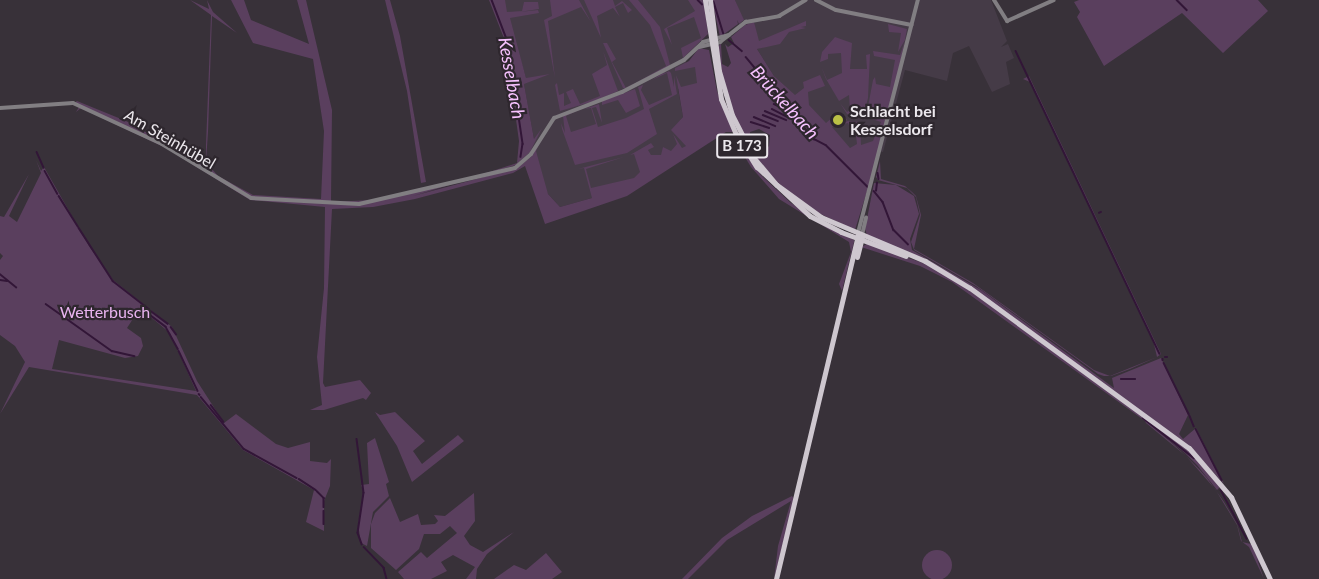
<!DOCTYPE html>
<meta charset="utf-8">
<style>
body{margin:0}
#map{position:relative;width:1319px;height:579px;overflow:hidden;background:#383139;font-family:Lato,sans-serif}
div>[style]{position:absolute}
.built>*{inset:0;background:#453b47}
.green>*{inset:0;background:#5a3f5e}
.round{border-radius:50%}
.stream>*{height:1.5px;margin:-0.75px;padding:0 0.75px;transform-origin:0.75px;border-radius:0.75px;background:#321637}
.minor>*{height:4px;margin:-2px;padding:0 2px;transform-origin:2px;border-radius:2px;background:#817e82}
.major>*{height:5px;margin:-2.5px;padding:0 2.5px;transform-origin:2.5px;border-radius:2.5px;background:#cec7cf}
.dots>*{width:16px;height:16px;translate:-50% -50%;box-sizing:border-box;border:3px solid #2e272e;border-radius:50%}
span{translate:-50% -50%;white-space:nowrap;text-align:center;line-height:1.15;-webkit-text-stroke:4.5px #2e272e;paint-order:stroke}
.shield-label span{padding:2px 4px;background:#2e272e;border:2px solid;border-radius:4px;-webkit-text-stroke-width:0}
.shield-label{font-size:15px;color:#ece8ed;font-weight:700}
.poi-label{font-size:16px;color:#ece8ed;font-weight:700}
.left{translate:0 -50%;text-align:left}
.street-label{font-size:16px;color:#ece8ed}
.park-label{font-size:16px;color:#e9b4f0}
.water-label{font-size:18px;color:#f7c2ff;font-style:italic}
</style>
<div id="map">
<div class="built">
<i style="clip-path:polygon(503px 0,691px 0,706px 34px,683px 58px,686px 63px,698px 59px,702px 84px,678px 89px,683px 117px,675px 127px,688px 146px,645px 174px,592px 198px,560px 207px,548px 194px,527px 156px,534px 139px,523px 79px,526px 78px)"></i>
<i style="clip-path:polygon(735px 0,991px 0,1007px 41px,1001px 47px,1008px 44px,1014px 58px,1006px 62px,1010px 84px,992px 92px,969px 46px,953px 53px,947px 81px,905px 70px,883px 152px,850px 149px,774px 76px,757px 49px,779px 42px,756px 45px,754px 22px,745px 25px)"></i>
</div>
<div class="green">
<i style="clip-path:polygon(190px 0,209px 9px,207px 0,213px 12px,237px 33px,212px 16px,208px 132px,206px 162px,218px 176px,253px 195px,321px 199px,324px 131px,313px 59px,253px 43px,231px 0,244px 0,251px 20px,309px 44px,297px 0,306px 0,332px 110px,331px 202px,372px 200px,483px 174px,517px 163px,519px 141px,505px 41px,489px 0,505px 0,507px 12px,522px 11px,524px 2px,538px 2px,539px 9px,519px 12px,538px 10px,539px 13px,510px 18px,526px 78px,550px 74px,524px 84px,534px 139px,542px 128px,530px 152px,516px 165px,413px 196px,517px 168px,531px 157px,546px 131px,536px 151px,548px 194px,560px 207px,592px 198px,584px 168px,578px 169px,624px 157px,586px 169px,591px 188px,634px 178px,640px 172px,634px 154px,630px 155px,651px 143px,654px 147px,648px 150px,651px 155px,661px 155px,663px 147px,671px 151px,677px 144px,673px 134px,682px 148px,686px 146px,671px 130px,683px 117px,676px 75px,681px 87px,697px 83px,695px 67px,675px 71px,675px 68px,689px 61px,699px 48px,709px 50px,717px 91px,733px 132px,726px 132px,627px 196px,545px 224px,525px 166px,513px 173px,415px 199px,373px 207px,332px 209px,323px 383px,325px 387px,360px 380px,371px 393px,366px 400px,363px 398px,324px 410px,310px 410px,322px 405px,317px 357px,324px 288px,325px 207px,250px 200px,166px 148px,81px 108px,76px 112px,79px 107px,73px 104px,77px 101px,126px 121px,206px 166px,206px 145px,211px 15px)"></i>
<i style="clip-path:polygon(385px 0,390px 0,400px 36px,426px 182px,421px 183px,407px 91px)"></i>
<i style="clip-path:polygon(550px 0,579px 0,591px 22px,581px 7px,548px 21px,555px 78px,544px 20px,552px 16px)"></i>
<i style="clip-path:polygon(584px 0,613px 0,615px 6px,622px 1px,632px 10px,628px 13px,623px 3px,615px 7px,620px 17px,613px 8px,597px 16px,601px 38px)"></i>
<i style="clip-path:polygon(629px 0,638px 0,660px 27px,670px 65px,669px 66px,625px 88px,623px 88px,603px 43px,607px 43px,616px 59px,612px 62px,626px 88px,666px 66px,650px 25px)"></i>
<i style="clip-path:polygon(688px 0,704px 0,708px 34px,683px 58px,681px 48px,701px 38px,694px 17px,667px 28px,672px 45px,664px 29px,695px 11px)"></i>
<i style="clip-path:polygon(712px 0,735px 0,744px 20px,739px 24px,737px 20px,738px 24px,720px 37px)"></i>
<i style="clip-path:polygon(1079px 0,1258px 0,1268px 11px,1223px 53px,1182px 13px,1104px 66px,1077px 17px,1080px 12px,1074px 2px)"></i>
<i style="clip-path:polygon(806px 21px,806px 26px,801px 27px,806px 28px,789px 32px,780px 44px,757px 49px,774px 76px,795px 95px,804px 88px,803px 82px,820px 75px,825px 86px,808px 92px,809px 105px,826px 123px,834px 116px,843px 115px,847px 120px,832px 127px,850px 148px,857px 144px,855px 127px,850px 127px,855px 140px,848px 123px,839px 125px,848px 121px,860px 122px,861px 145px,873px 141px,881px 122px,866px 117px,873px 80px,875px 77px,876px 84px,890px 87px,895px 60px,874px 56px,873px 51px,900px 55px,905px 40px,898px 52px,901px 33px,889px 32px,888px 24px,907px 29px,901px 60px,872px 175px,855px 230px,814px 211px,777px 182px,757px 158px,769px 146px,770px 135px,759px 129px,750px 132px,750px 141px,758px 151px,755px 155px,739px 128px,724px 87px,718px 47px,721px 43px,722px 64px,728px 67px,731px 63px,725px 44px,728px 47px,734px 43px,731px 37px,745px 25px,754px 22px,759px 41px)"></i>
<i style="clip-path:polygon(835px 37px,852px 43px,850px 69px,867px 69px,866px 55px,870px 54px,868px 98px,864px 114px,858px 118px,847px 114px,840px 103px,847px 112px,850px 110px,849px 95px,839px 101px,826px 79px,821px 66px,827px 80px,842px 73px,841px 53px,828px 54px,828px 59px,820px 62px,822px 52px)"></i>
<i style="clip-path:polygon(603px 51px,618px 91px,595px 101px,560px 111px,555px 85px,557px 83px,559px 95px,564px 93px,564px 106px,571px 103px,566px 92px,573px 89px,580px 104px,600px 96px,592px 74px,607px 65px)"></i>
<i style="clip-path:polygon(666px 71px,663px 74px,669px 71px,671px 73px,674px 87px,674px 76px,677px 94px,649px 109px,657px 134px,627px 153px,575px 165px,562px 129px,561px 123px,565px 133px,563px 116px,581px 109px,566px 116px,571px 132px,596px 124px,591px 108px,584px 109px,599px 104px,602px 123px,596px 107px,592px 108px,598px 127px,626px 118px,644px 109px,638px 87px,643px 85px,641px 90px,649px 105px,672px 95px,667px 73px,652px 80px)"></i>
<i style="clip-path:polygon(1029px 76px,1161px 354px,1157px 357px,1130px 369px,1111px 376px,1104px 376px,1098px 374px,976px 286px,914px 250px,911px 242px,920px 215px,916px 197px,907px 188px,878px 180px,876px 177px,880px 161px,881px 179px,905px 186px,912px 192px,916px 196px,921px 215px,914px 249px,973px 283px,1094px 370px,1110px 376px,1157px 357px,1153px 340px,1044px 112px,1030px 82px,1023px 79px)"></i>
<i style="clip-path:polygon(635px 89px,640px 106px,626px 113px,618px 100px,602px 105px,602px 101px)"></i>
<i style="clip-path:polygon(732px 136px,761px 175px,791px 203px,854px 240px,854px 242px,842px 291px,839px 284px,851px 252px,849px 242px,779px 199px,751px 167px)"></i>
<i style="clip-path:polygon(evenodd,36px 160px,41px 171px,44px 167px,89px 246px,113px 280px,172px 327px,197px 381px,224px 423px,236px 414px,276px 444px,288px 448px,310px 442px,310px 461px,327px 463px,331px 459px,330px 486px,324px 501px,324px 531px,306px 522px,314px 490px,243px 450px,197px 395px,29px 367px,0 414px,25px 362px,15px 346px,0 335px,0 260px,3px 256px,0 253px,0 216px,4px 217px,29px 174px,9px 216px,17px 222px,41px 173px,36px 160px,140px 308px,170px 333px,196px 391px,52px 369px,59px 340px,125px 358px,138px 356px,143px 346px,141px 338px,127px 328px,140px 308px)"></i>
<i style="clip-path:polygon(874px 183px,896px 185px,914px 196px,919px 214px,910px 239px,912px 250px,981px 290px,1114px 388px,1112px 378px,1161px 358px,1188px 415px,1179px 434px,1183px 439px,1196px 428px,1224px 484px,1190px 447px,967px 284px,867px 235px,865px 229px)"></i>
<i style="clip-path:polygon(867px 244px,926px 264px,954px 279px,1189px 451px,1220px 487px,1217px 490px,1197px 465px,1185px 453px,1149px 424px,1173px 444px,1186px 456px,1199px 469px,1207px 478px,1224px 502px,1237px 524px,1242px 542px,1251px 544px,1269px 579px,1257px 559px,1264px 579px,1249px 547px,1241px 541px,1237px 525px,1215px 489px,1186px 456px,1146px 423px,1145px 421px,952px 282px,920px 266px,861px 247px)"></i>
<i style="clip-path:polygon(375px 412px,380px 415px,395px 412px,425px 441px,413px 451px,422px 464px,458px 435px,464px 441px,412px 482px,397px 446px)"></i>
<i style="clip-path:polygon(375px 438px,389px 482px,386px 484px,389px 496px,373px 512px,367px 546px,361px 543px,358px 524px,364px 493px,361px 485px,369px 484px,367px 443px)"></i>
<i style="clip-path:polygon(474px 493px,475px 521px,464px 536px,470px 545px,483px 552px,514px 532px,487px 554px,477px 569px,476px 579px,466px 579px,475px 567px,453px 555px,441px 562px,447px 571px,431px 579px,404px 579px,398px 572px,421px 552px,427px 558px,457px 533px,450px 526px,440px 534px,424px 534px,419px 549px,396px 570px,371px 548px,371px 524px,375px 513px,390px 498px,400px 522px,418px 514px,421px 525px,435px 524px,438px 521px,434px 515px,445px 516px)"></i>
<i style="clip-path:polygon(792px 496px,794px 499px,774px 579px,778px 546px,791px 501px,727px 540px,688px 579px,682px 579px,722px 538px,752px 516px)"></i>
<i class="round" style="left:922px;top:550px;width:30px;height:30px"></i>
<i style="clip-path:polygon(546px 553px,562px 572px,552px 579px,494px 579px,514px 565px,526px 570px)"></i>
</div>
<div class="stream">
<i style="left:492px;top:0;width:45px;rotate:69.1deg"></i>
<i style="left:508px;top:42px;width:103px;rotate:81.6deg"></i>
<i style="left:523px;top:144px;width:13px;rotate:99deg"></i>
<i style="left:698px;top:0;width:6px;rotate:45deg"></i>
<i style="left:1177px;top:0;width:14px;rotate:45deg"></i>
<i style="left:714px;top:2px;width:34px;rotate:73deg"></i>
<i style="left:729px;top:40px;width:17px;rotate:40deg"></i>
<i style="left:1016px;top:51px;width:335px;rotate:64.6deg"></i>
<i style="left:746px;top:57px;width:107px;rotate:50.3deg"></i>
<i style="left:814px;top:139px;width:13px;rotate:27deg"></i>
<i style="left:826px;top:145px;width:59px;rotate:45deg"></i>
<i style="left:774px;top:104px;width:18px;rotate:27deg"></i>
<i style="left:772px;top:109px;width:18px;rotate:27deg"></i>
<i style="left:765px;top:111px;width:23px;rotate:23deg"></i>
<i style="left:763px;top:115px;width:16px;rotate:22deg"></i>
<i style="left:754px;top:117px;width:23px;rotate:23deg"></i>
<i style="left:751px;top:122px;width:19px;rotate:18deg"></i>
<i style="left:37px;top:152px;width:17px;rotate:66deg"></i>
<i style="left:45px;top:171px;width:26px;rotate:61deg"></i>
<i style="left:878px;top:173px;width:6px;rotate:81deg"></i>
<i style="left:874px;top:191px;width:14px;rotate:51deg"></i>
<i style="left:883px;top:202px;width:30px;rotate:69deg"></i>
<i style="left:894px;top:230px;width:20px;rotate:45deg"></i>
<i style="left:876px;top:191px;width:8px;rotate:-83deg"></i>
<i style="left:59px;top:196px;width:36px;rotate:58deg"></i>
<i style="left:1099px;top:213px;width:2px;rotate:-27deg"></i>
<i style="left:79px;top:228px;width:63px;rotate:57.3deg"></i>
<i style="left:113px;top:281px;width:46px;rotate:37.9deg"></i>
<i style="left:0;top:274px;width:21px;rotate:39deg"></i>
<i style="left:0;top:280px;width:7px;rotate:8deg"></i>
<i style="left:46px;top:304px;width:81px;rotate:35.5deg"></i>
<i style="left:112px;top:351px;width:23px;rotate:13deg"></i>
<i style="left:141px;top:308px;width:31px;rotate:37deg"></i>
<i style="left:166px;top:327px;width:25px;rotate:61deg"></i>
<i style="left:151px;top:311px;width:21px;rotate:37deg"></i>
<i style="left:171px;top:327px;width:9px;rotate:54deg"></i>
<i style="left:179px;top:351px;width:44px;rotate:64.6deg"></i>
<i style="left:1165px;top:357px;width:2px"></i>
<i style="left:1163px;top:359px;width:1px;rotate:90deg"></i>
<i style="left:1164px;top:363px;width:57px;rotate:63.9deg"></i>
<i style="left:1121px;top:379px;width:14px"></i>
<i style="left:199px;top:394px;width:1px;rotate:45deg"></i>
<i style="left:201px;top:397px;width:67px;rotate:50.4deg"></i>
<i style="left:244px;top:449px;width:60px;rotate:28.7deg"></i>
<i style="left:211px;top:405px;width:21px;rotate:53deg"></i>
<i style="left:1190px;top:416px;width:11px;rotate:68deg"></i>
<i style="left:1143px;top:418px;width:65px;rotate:38.1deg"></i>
<i style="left:1196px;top:429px;width:57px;rotate:63deg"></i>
<i style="left:357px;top:439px;width:54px;rotate:82.6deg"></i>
<i style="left:364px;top:493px;width:40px;rotate:98.5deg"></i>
<i style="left:358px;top:533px;width:12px;rotate:70deg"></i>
<i style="left:299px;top:479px;width:20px;rotate:33deg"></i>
<i style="left:1221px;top:490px;width:55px;rotate:62deg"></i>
<i style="left:317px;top:491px;width:10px;rotate:45deg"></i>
<i style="left:324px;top:498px;width:9px;rotate:90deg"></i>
<i style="left:324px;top:511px;width:13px;rotate:90deg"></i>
<i style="left:364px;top:547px;width:29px;rotate:46deg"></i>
<i style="left:384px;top:568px;width:11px;rotate:75deg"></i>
</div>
<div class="minor">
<i style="left:816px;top:0;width:22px;rotate:27deg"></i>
<i style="left:836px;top:10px;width:77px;rotate:11.2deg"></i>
<i style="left:994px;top:0;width:25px;rotate:58deg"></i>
<i style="left:1007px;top:21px;width:51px;rotate:-24.1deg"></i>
<i style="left:699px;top:47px;width:22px;rotate:-13deg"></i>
<i style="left:720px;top:42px;width:33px;rotate:-38deg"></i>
<i style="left:746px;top:22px;width:34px;rotate:-10deg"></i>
<i style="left:779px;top:16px;width:31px;rotate:-31deg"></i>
<i style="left:0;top:108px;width:73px;rotate:-3.9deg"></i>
<i style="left:73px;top:103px;width:98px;rotate:24.7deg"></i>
<i style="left:162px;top:144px;width:104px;rotate:31.2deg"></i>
<i style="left:251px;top:198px;width:108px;rotate:3.2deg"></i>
<i style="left:359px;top:204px;width:160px;rotate:-13deg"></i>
<i style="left:515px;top:168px;width:21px;rotate:-41deg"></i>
<i style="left:531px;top:154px;width:43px;rotate:-57.4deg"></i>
<i style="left:554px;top:118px;width:73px;rotate:-20.9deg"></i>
<i style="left:622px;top:92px;width:70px;rotate:-27.3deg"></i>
<i style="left:684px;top:60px;width:26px;rotate:-43deg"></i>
<i style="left:703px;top:42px;width:27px;rotate:-15deg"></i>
<i style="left:858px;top:233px;width:241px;rotate:-75.6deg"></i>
<i style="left:862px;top:235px;width:18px;rotate:-77deg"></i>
</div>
<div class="major">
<i style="left:705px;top:0;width:100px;rotate:80.8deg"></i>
<i style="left:721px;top:99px;width:38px;rotate:67deg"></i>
<i style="left:736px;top:134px;width:39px;rotate:58deg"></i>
<i style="left:757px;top:167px;width:72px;rotate:42.8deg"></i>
<i style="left:810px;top:216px;width:35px;rotate:27deg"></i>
<i style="left:841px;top:232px;width:69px;rotate:20.3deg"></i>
<i style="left:710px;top:0;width:72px;rotate:82.8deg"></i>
<i style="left:719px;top:71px;width:46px;rotate:73.5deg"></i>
<i style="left:732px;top:115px;width:48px;rotate:62.9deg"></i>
<i style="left:754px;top:158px;width:35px;rotate:50deg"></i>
<i style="left:777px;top:185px;width:54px;rotate:36deg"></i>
<i style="left:821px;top:217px;width:113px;rotate:22.9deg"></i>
<i style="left:925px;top:261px;width:52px;rotate:31deg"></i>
<i style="left:970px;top:288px;width:271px;rotate:36.2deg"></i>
<i style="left:1189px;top:448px;width:65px;rotate:49.4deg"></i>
<i style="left:1231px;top:497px;width:91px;rotate:64.6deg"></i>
<i style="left:857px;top:257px;width:21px;rotate:-76deg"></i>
<i style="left:776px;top:579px;width:353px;rotate:-76.6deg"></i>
</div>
<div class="dots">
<i style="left:838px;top:120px;background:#bac046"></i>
</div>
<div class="shield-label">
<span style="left:742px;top:146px">B 173</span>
</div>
<div class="poi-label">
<span class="left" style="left:850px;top:120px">Schlacht bei<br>Kesselsdorf</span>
</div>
<div class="street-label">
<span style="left:170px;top:139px;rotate:30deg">Am Steinhübel</span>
</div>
<div class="park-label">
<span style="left:105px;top:312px">Wetterbusch</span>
</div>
<div class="water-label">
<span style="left:512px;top:78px;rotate:80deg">Kesselbach</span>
<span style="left:785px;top:102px;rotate:48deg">Brückelbach</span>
</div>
</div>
